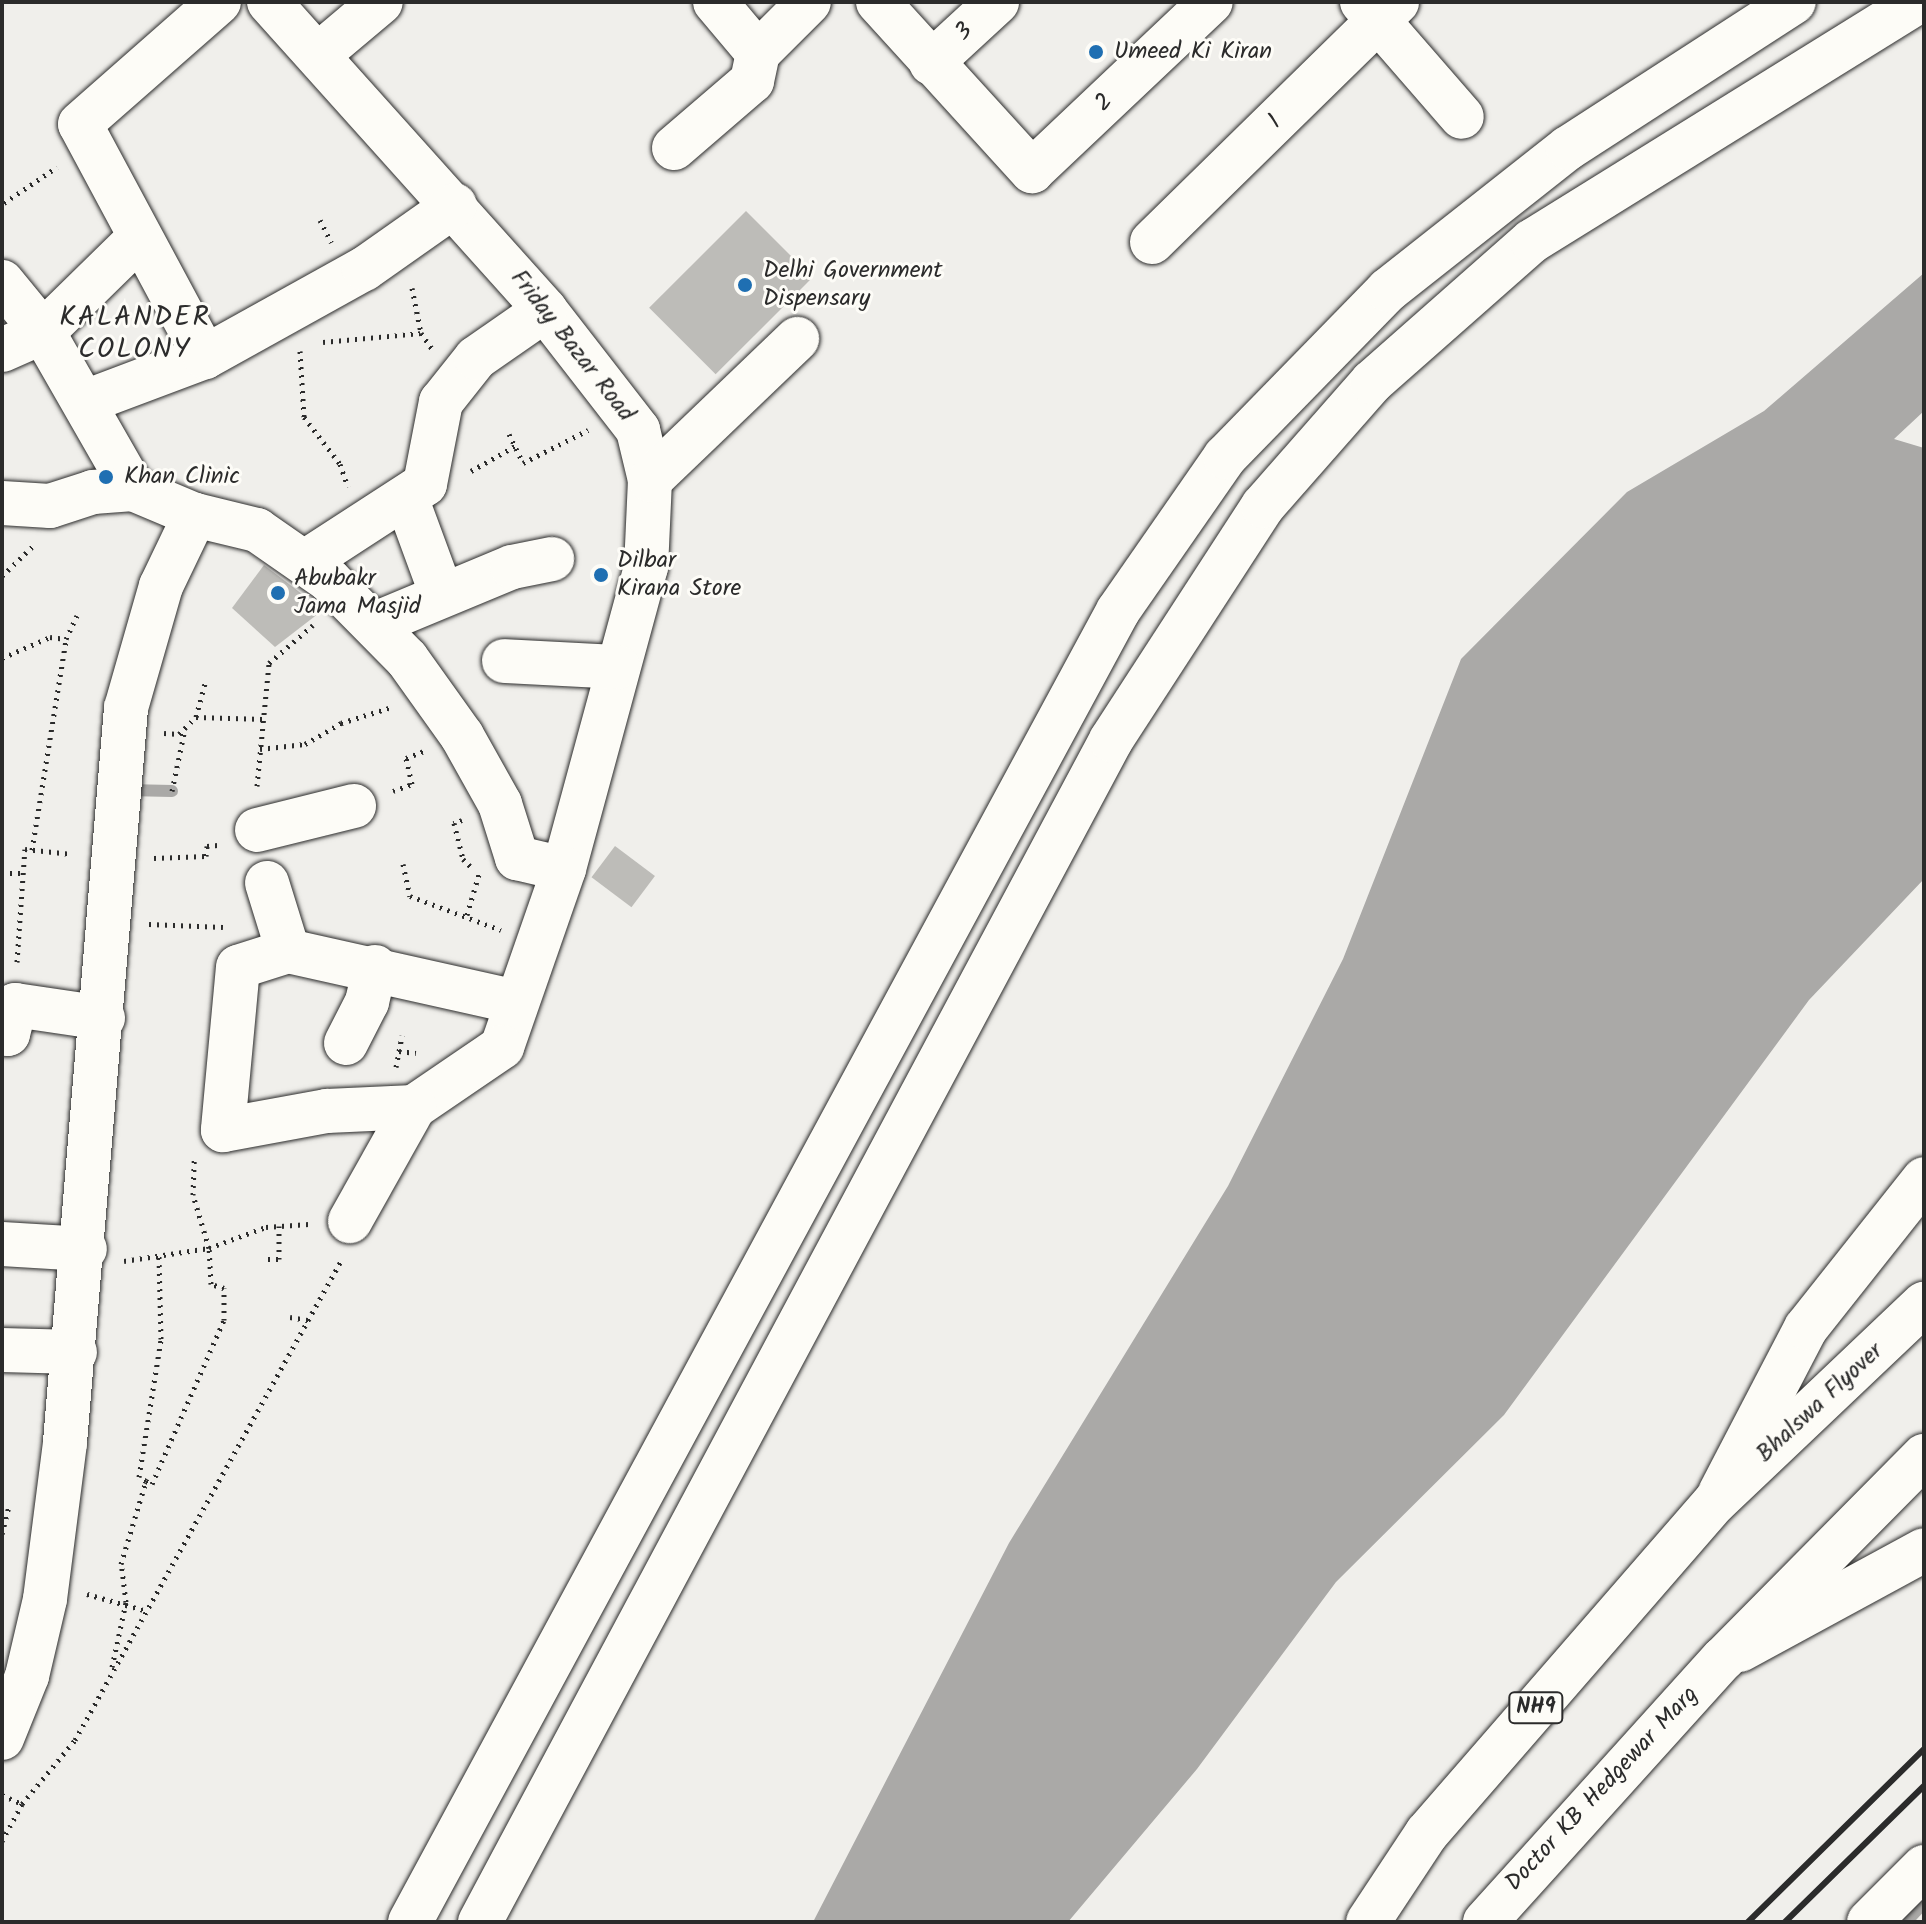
<!DOCTYPE html>
<style>
body{margin:0}
#map{position:relative;width:1926px;height:1924px;overflow:hidden;background:#f0efeb;font-family:Kalam,sans-serif}
div>[style]{position:absolute}
.water>*{inset:0;background:#aaa9a7}
.stream>*{height:12px;margin:-6px;padding:0 6px;transform-origin:6px;border-radius:6px;background:#aaa9a7}
.building>*{inset:0;background:#bdbcb8;transform-origin:0 0}
.path>*{height:5px;margin-top:-2.5px;transform-origin:0;background:repeating-linear-gradient(90deg,#2b2b2b 0 2px,transparent 0 8px)}
.roads{filter:drop-shadow(0 0 2px #2b2b2b) drop-shadow(0 0 2px #2b2b2b)}
.minor>*{height:44px;margin:-22px;padding:0 22px;transform-origin:22px;border-radius:22px;background:#fdfcf7}
.major>*{height:44px;margin:-22px;padding:0 22px;transform-origin:22px;border-radius:22px;background:#fdfcf7}
.highway>*{height:44px;margin:-22px;padding:0 22px;transform-origin:22px;border-radius:22px;background:#fdfcf7}
.rail>*{height:6px;margin:-3px;padding:0 3px;transform-origin:3px;border-radius:3px;background:#2b2b2b}
.dots>*{width:22px;height:22px;translate:-50% -50%;box-sizing:border-box;border:4px solid #fdfcf7;border-radius:50%}
span{translate:-50% -50%;white-space:nowrap;text-align:center;line-height:1.15;-webkit-text-stroke:6px #fdfcf7;paint-order:stroke}
.shield-label span{padding:2px 6px;background:#fdfcf7;border:2px solid;border-radius:6px;-webkit-text-stroke-width:0}
.shield-label{font-size:22px;color:#2b2b2b;font-weight:700}
.street-label{font-size:24px;color:#2b2b2b}
.poi-label{font-size:24px;color:#2b2b2b}
.left{translate:0 -50%;text-align:left}
.quarter-label{font-size:28px;color:#2b2b2b;letter-spacing:2px}
.frame{position:absolute;inset:0;border:4px solid #2b2b2b;pointer-events:none}
</style>
<div id="map">
<div class="water">
<i style="clip-path:polygon(1924px 273px,1924px 411px,1894px 439px,1924px 448px,1924px 879px,1809px 1000px,1504px 1415px,1336px 1582px,1197px 1769px,1068px 1922px,813px 1922px,1009px 1543px,1228px 1186px,1343px 959px,1461px 659px,1627px 492px,1764px 411px)"></i>
</div>
<div class="stream">
<i style="left:127px;top:790px;width:45px;rotate:1.3deg"></i>
<i style="left:1906px;top:1922px;width:26px;rotate:-47deg"></i>
</div>
<div class="building">
<i style="left:746px;top:211px;width:94px;height:137px;rotate:45deg"></i>
<i style="clip-path:polygon(264px 565px,323px 610px,275px 647px,232px 608px)"></i>
<i style="left:615px;top:846px;width:50px;height:39px;rotate:37deg"></i>
</div>
<div class="path">
<i style="left:4px;top:203px;width:64px;rotate:-34.2deg"></i>
<i style="left:320px;top:220px;width:25px;rotate:63deg"></i>
<i style="left:412px;top:288px;width:46px;rotate:78.7deg"></i>
<i style="left:421px;top:333px;width:21px;rotate:55deg"></i>
<i style="left:323px;top:342px;width:98px;rotate:-5.2deg"></i>
<i style="left:300px;top:351px;width:66px;rotate:86.5deg"></i>
<i style="left:304px;top:417px;width:59px;rotate:52.5deg"></i>
<i style="left:340px;top:464px;width:24px;rotate:71deg"></i>
<i style="left:509px;top:434px;width:32px;rotate:64deg"></i>
<i style="left:523px;top:463px;width:73px;rotate:-26.9deg"></i>
<i style="left:471px;top:471px;width:51px;rotate:-29.6deg"></i>
<i style="left:2px;top:576px;width:42px;rotate:-44deg"></i>
<i style="left:2px;top:658px;width:52px;rotate:-23.6deg"></i>
<i style="left:50px;top:637px;width:16px;rotate:7deg"></i>
<i style="left:196px;top:717px;width:35px;rotate:-75deg"></i>
<i style="left:164px;top:733px;width:15px;rotate:4deg"></i>
<i style="left:179px;top:734px;width:24px;rotate:-45deg"></i>
<i style="left:196px;top:717px;width:67px;rotate:1.7deg"></i>
<i style="left:260px;top:749px;width:45px;rotate:-6.3deg"></i>
<i style="left:305px;top:744px;width:42px;rotate:-30.3deg"></i>
<i style="left:341px;top:723px;width:53px;rotate:-17.4deg"></i>
<i style="left:257px;top:786px;width:124px;rotate:-84.4deg"></i>
<i style="left:269px;top:663px;width:58px;rotate:-40.8deg"></i>
<i style="left:172px;top:791px;width:63px;rotate:-78.2deg"></i>
<i style="left:393px;top:791px;width:20px;rotate:-20deg"></i>
<i style="left:412px;top:784px;width:27px;rotate:-103deg"></i>
<i style="left:406px;top:758px;width:19px;rotate:-21deg"></i>
<i style="left:462px;top:820px;width:9px;rotate:159deg"></i>
<i style="left:454px;top:823px;width:37px;rotate:76deg"></i>
<i style="left:463px;top:859px;width:16px;rotate:45deg"></i>
<i style="left:32px;top:850px;width:214px;rotate:-80.8deg"></i>
<i style="left:66px;top:639px;width:26px;rotate:-65deg"></i>
<i style="left:154px;top:858px;width:52px;rotate:-2.2deg"></i>
<i style="left:206px;top:856px;width:10px;rotate:-84deg"></i>
<i style="left:207px;top:846px;width:11px;rotate:-5deg"></i>
<i style="left:403px;top:864px;width:33px;rotate:78deg"></i>
<i style="left:410px;top:896px;width:97px;rotate:20.5deg"></i>
<i style="left:2px;top:873px;width:18px"></i>
<i style="left:467px;top:915px;width:43px;rotate:-73.7deg"></i>
<i style="left:149px;top:924px;width:74px;rotate:2.3deg"></i>
<i style="left:17px;top:962px;width:113px;rotate:-86deg"></i>
<i style="left:25px;top:849px;width:47px;rotate:6.1deg"></i>
<i style="left:399px;top:1051px;width:17px;rotate:7deg"></i>
<i style="left:396px;top:1067px;width:32px;rotate:-79deg"></i>
<i style="left:268px;top:1259px;width:11px"></i>
<i style="left:279px;top:1259px;width:33px;rotate:-90deg"></i>
<i style="left:124px;top:1261px;width:86px;rotate:-8.7deg"></i>
<i style="left:209px;top:1248px;width:61px;rotate:-20.2deg"></i>
<i style="left:266px;top:1227px;width:43px;rotate:-4deg"></i>
<i style="left:290px;top:1317px;width:22px;rotate:10deg"></i>
<i style="left:146px;top:1481px;width:7px;rotate:27deg"></i>
<i style="left:152px;top:1484px;width:179px;rotate:-66.3deg"></i>
<i style="left:224px;top:1320px;width:32px;rotate:-90deg"></i>
<i style="left:224px;top:1288px;width:14px;rotate:-163deg"></i>
<i style="left:211px;top:1284px;width:36px;rotate:-93deg"></i>
<i style="left:209px;top:1248px;width:55px;rotate:-106.8deg"></i>
<i style="left:193px;top:1195px;width:36px;rotate:-88deg"></i>
<i style="left:146px;top:1481px;width:8px;rotate:-150deg"></i>
<i style="left:139px;top:1477px;width:140px;rotate:-80.9deg"></i>
<i style="left:161px;top:1339px;width:83px;rotate:-91.4deg"></i>
<i style="left:2px;top:1534px;width:30px;rotate:-76deg"></i>
<i style="left:87px;top:1594px;width:62px;rotate:15.8deg"></i>
<i style="left:112px;top:1667px;width:66px;rotate:-77.8deg"></i>
<i style="left:126px;top:1602px;width:38px;rotate:-97deg"></i>
<i style="left:121px;top:1564px;width:87px;rotate:-73.2deg"></i>
<i style="left:2px;top:1795px;width:22px;rotate:24deg"></i>
<i style="left:2px;top:1841px;width:42px;rotate:-61.6deg"></i>
<i style="left:22px;top:1804px;width:83px;rotate:-50.4deg"></i>
<i style="left:75px;top:1740px;width:548px;rotate:-60.96deg"></i>
</div>
<div class="roads">
<div class="minor">
<i style="left:269px;top:2px;width:414px;rotate:48.1deg"></i>
<i style="left:545px;top:310px;width:152px;rotate:52.2deg"></i>
<i style="left:638px;top:430px;width:51px;rotate:76.5deg"></i>
<i style="left:650px;top:480px;width:87px;rotate:92.6deg"></i>
<i style="left:646px;top:567px;width:313px;rotate:105.2deg"></i>
<i style="left:564px;top:869px;width:188px;rotate:109.2deg"></i>
<i style="left:502px;top:1047px;width:107px;rotate:145.7deg"></i>
<i style="left:414px;top:1107px;width:131px;rotate:119.3deg"></i>
<i style="left:715px;top:2px;width:67px;rotate:49.9deg"></i>
<i style="left:878px;top:2px;width:229px;rotate:47.7deg"></i>
<i style="left:1032px;top:171px;width:246px;rotate:-43.4deg"></i>
<i style="left:1362px;top:2px;width:152px;rotate:49deg"></i>
<i style="left:758px;top:53px;width:72px;rotate:-45deg"></i>
<i style="left:318px;top:55px;width:82px;rotate:-40.1deg"></i>
<i style="left:931px;top:63px;width:90px;rotate:-42.7deg"></i>
<i style="left:674px;top:148px;width:103px;rotate:-40.7deg"></i>
<i style="left:752px;top:81px;width:29px;rotate:-78deg"></i>
<i style="left:1152px;top:242px;width:343px;rotate:-44.4deg"></i>
<i style="left:2px;top:282px;width:65px;rotate:50.6deg"></i>
<i style="left:43px;top:332px;width:181px;rotate:60.2deg"></i>
<i style="left:133px;top:489px;width:67px;rotate:22.8deg"></i>
<i style="left:195px;top:515px;width:64px;rotate:13.6deg"></i>
<i style="left:257px;top:530px;width:88px;rotate:34.8deg"></i>
<i style="left:329px;top:580px;width:111px;rotate:45.4deg"></i>
<i style="left:407px;top:659px;width:95px;rotate:54.5deg"></i>
<i style="left:462px;top:736px;width:78px;rotate:60.8deg"></i>
<i style="left:500px;top:804px;width:57px;rotate:72.5deg"></i>
<i style="left:517px;top:858px;width:48px;rotate:13.2deg"></i>
<i style="left:2px;top:350px;width:45px;rotate:-23.7deg"></i>
<i style="left:43px;top:332px;width:134px;rotate:-44.4deg"></i>
<i style="left:205px;top:357px;width:264px;rotate:-118.2deg"></i>
<i style="left:80px;top:124px;width:185px;rotate:-41.3deg"></i>
<i style="left:85px;top:402px;width:128px;rotate:-20.6deg"></i>
<i style="left:205px;top:357px;width:182px;rotate:-29deg"></i>
<i style="left:364px;top:269px;width:111px;rotate:-35.1deg"></i>
<i style="left:650px;top:480px;width:204px;rotate:-43.8deg"></i>
<i style="left:407px;top:500px;width:101px;rotate:69.8deg"></i>
<i style="left:2px;top:503px;width:48px;rotate:3.6deg"></i>
<i style="left:50px;top:506px;width:45px;rotate:-18deg"></i>
<i style="left:93px;top:492px;width:40px;rotate:-4.3deg"></i>
<i style="left:305px;top:562px;width:143px;rotate:-33deg"></i>
<i style="left:425px;top:484px;width:84px;rotate:-79deg"></i>
<i style="left:441px;top:402px;width:56px;rotate:-51.5deg"></i>
<i style="left:476px;top:358px;width:84px;rotate:-34.8deg"></i>
<i style="left:375px;top:624px;width:148px;rotate:-22.6deg"></i>
<i style="left:512px;top:567px;width:41px;rotate:-11.3deg"></i>
<i style="left:504px;top:661px;width:114px;rotate:3deg"></i>
<i style="left:257px;top:830px;width:100px;rotate:-13.9deg"></i>
<i style="left:267px;top:883px;width:71px;rotate:72.8deg"></i>
<i style="left:288px;top:951px;width:234px;rotate:12.6deg"></i>
<i style="left:288px;top:951px;width:52px;rotate:162.3deg"></i>
<i style="left:238px;top:967px;width:164px;rotate:95.3deg"></i>
<i style="left:223px;top:1130px;width:106px;rotate:-10.4deg"></i>
<i style="left:327px;top:1111px;width:87px;rotate:-2.6deg"></i>
<i style="left:2px;top:1033px;width:6px;rotate:9deg"></i>
<i style="left:8px;top:1034px;width:30px;rotate:-76deg"></i>
<i style="left:15px;top:1005px;width:89px;rotate:8.4deg"></i>
<i style="left:346px;top:1043px;width:46px;rotate:-62.9deg"></i>
<i style="left:367px;top:1002px;width:36px;rotate:-77deg"></i>
<i style="left:2px;top:1244px;width:83px;rotate:3.4deg"></i>
<i style="left:2px;top:1350px;width:73px;rotate:1.6deg"></i>
<i style="left:1720px;top:1493px;width:186px;rotate:-62.5deg"></i>
<i style="left:1806px;top:1328px;width:190px;rotate:-51.6deg"></i>
<i style="left:1740px;top:1650px;width:209px;rotate:-28.5deg"></i>
<i style="left:2px;top:1738px;width:67px;rotate:-68deg"></i>
<i style="left:27px;top:1676px;width:79px;rotate:-76.8deg"></i>
<i style="left:45px;top:1599px;width:158px;rotate:-82.7deg"></i>
<i style="left:65px;top:1442px;width:737px;rotate:-85.25deg"></i>
<i style="left:126px;top:708px;width:127px;rotate:-74deg"></i>
<i style="left:161px;top:586px;width:79px;rotate:-64.4deg"></i>
<i style="left:1869px;top:1922px;width:78px;rotate:-45deg"></i>
</div>
<div class="major">
<i style="left:410px;top:1922px;width:1490px;rotate:-61.63deg"></i>
<i style="left:1118px;top:611px;width:188px;rotate:-55.2deg"></i>
<i style="left:1225px;top:457px;width:233px;rotate:-45.7deg"></i>
<i style="left:1388px;top:290px;width:229px;rotate:-38.3deg"></i>
<i style="left:1568px;top:148px;width:269px;rotate:-32.9deg"></i>
<i style="left:480px;top:1922px;width:1340px;rotate:-61.9deg"></i>
<i style="left:1111px;top:740px;width:279px;rotate:-57deg"></i>
<i style="left:1263px;top:506px;width:165px;rotate:-48.7deg"></i>
<i style="left:1372px;top:382px;width:213px;rotate:-41.4deg"></i>
<i style="left:1532px;top:241px;width:454px;rotate:-31.8deg"></i>
</div>
<div class="highway">
<i style="left:1368px;top:1922px;width:107px;rotate:-56.5deg"></i>
<i style="left:1427px;top:1833px;width:439px;rotate:-49deg"></i>
<i style="left:1715px;top:1502px;width:288px;rotate:-43.5deg"></i>
<i style="left:1485px;top:1922px;width:355px;rotate:-47.9deg"></i>
<i style="left:1723px;top:1659px;width:286px;rotate:-45.3deg"></i>
</div>
</div>
<div class="rail">
<i style="left:1748px;top:1922px;width:247px;rotate:-44.5deg"></i>
<i style="left:1785px;top:1922px;width:194px;rotate:-44.4deg"></i>
</div>
<div class="dots">
<i style="left:1096px;top:52px;background:#1f6fb2"></i>
<i style="left:745px;top:285px;background:#1f6fb2"></i>
<i style="left:106px;top:477px;background:#1f6fb2"></i>
<i style="left:601px;top:575px;background:#1f6fb2"></i>
<i style="left:278px;top:593px;background:#1f6fb2"></i>
</div>
<div class="shield-label">
<span style="left:1536px;top:1708px">NH9</span>
</div>
<div class="street-label">
<span style="left:964px;top:32px;rotate:-43deg">3</span>
<span style="left:1104px;top:103px;rotate:-43deg">2</span>
<span style="left:1275px;top:122px;rotate:-44deg">1</span>
<span style="left:572px;top:346px;rotate:52deg">Friday Bazar Road</span>
<span style="left:1820px;top:1403px;rotate:-43deg">Bhalswa Flyover</span>
<span style="left:1602px;top:1789px;rotate:-47deg">Doctor KB Hedgewar Marg</span>
</div>
<div class="poi-label">
<span class="left" style="left:1114px;top:52px">Umeed Ki Kiran</span>
<span class="left" style="left:763px;top:285px">Delhi Government<br>Dispensary</span>
<span class="left" style="left:124px;top:477px">Khan Clinic</span>
<span class="left" style="left:617px;top:575px">Dilbar<br>Kirana Store</span>
<span class="left" style="left:294px;top:593px">Abubakr<br>Jama Masjid</span>
</div>
<div class="quarter-label">
<span style="left:135px;top:334px">KALANDER<br>COLONY</span>
</div>
<div class="frame"></div>
</div>
